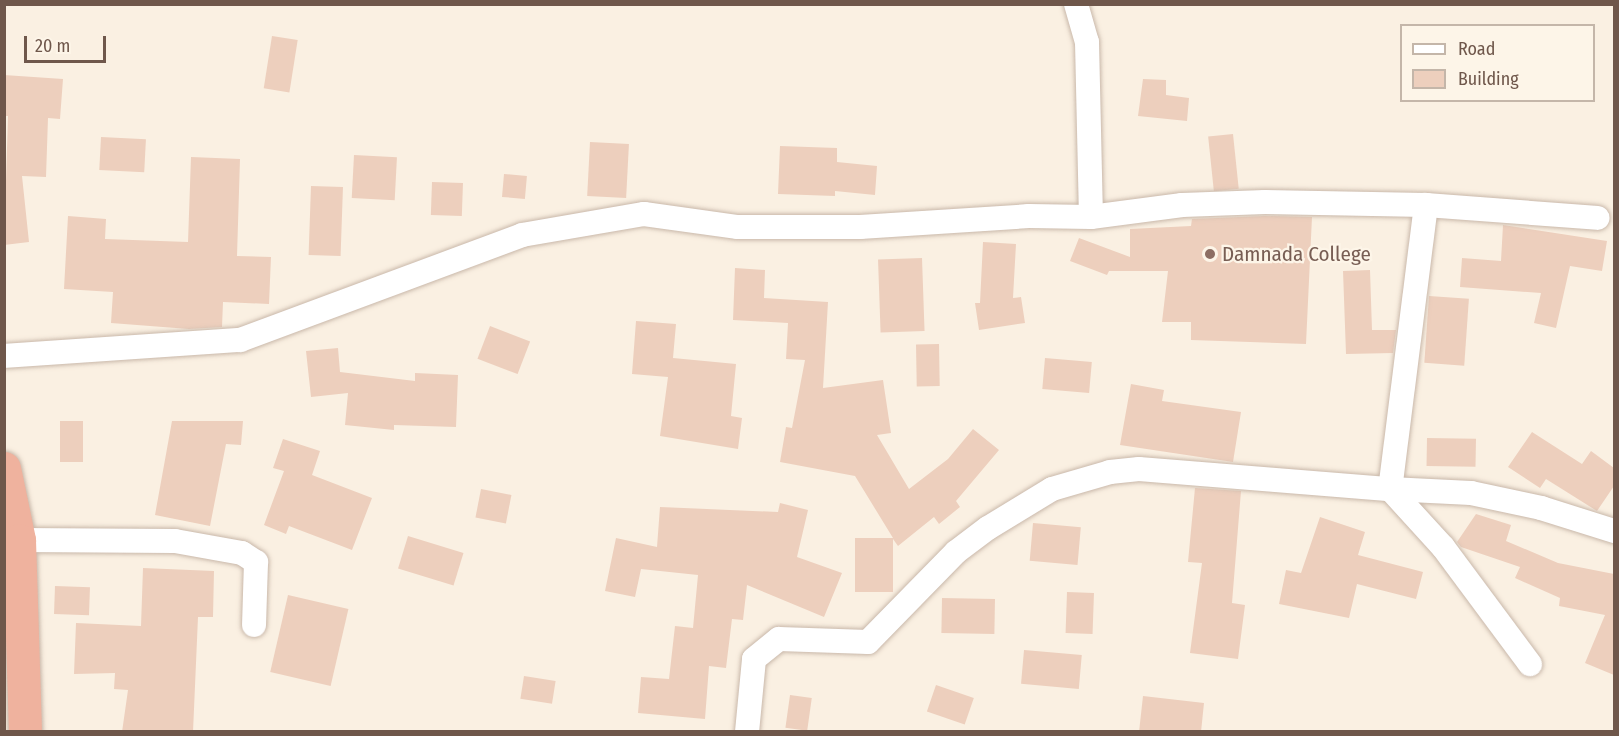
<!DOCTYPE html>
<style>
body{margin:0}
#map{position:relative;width:1619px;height:736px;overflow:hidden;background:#faf0e2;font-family:"Fira Sans Condensed",sans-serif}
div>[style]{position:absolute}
.building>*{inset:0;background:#edcfbd;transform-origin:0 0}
.roads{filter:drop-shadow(0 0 2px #c9b8aa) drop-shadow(0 0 2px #c9b8aa)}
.street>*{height:24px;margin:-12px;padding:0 12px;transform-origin:12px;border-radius:12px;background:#fff}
.highway>*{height:33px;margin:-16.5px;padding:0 16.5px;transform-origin:16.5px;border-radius:16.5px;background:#efb29e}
.dots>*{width:16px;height:16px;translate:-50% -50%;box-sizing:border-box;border:3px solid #fdf5e8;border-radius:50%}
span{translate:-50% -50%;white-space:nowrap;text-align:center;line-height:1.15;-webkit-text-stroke:4.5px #fdf5e8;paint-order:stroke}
.education-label{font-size:21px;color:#785e54}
.left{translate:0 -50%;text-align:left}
.frame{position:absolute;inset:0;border:6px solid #6f574b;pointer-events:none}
.legend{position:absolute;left:1400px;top:24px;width:195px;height:78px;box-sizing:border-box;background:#fdf5e8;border:2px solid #c4b6a9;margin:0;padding:8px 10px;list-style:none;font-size:18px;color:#6f574b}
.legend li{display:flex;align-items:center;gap:12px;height:30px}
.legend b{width:30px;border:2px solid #c4b6a9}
.scale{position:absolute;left:24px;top:36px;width:82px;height:27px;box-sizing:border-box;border:3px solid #6f574b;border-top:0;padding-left:8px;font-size:18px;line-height:21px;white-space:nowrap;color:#6f574b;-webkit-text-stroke:4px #fdf5e8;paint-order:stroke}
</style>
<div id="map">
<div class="building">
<i style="left:272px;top:36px;width:26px;height:53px;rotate:9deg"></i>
<i style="clip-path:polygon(4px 75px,63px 79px,60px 119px,48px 118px,46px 177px,22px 176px,29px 242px,4px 245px,8px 116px,4px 116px)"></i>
<i style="clip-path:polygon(1143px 79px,1166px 80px,1166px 95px,1189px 98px,1187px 121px,1138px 116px)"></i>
<i style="left:1233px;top:134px;width:55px;height:25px;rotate:84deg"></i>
<i style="left:101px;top:137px;width:45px;height:33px;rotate:3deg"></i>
<i style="left:590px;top:142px;width:39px;height:54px;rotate:3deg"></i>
<i style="clip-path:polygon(780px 146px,837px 148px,837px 162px,877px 166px,875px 195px,835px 191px,835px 196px,778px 194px)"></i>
<i style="left:354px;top:155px;width:43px;height:43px;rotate:3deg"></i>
<i style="clip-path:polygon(191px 157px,240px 159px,237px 256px,271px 257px,269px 304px,223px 302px,222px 327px,189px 329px,111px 323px,113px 292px,64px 289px,68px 216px,106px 219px,105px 239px,188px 242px)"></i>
<i style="left:504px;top:174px;width:23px;height:23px;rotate:5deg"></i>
<i style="left:432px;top:182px;width:31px;height:33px;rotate:2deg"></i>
<i style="left:311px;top:186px;width:32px;height:69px;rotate:2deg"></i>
<i style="clip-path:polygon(1265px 216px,1312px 217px,1306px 344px,1191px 340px,1191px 322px,1162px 322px,1168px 271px,1109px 271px,1107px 275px,1070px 261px,1079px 238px,1130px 257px,1130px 229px,1191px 226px,1192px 219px)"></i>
<i style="clip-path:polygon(1503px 225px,1607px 241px,1602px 271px,1570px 266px,1556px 328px,1534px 323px,1541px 293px,1460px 287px,1462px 258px,1501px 261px)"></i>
<i style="clip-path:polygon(983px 242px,1016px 244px,1013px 298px,1021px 297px,1025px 323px,979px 330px,975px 303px,980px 303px)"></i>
<i style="left:922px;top:258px;width:73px;height:44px;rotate:88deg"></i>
<i style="clip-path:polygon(735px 268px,765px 270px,764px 298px,828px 302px,823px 388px,883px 380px,891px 433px,877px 435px,909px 489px,948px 459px,973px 429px,999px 450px,956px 501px,960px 507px,939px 524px,934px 517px,898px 546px,893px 539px,893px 592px,855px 592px,855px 538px,893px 538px,855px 476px,780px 462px,786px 427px,792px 428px,805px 360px,786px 359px,788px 323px,733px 320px)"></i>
<i style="clip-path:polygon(1370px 270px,1372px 330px,1396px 330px,1393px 353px,1346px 354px,1343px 271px)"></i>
<i style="left:1429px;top:296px;width:40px;height:67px;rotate:4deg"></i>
<i style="clip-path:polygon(636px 321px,676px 324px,673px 358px,736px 364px,731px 416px,742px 418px,738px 449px,660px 436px,668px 377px,632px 374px)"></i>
<i style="left:490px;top:326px;width:43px;height:35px;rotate:21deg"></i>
<i style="left:939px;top:344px;width:42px;height:23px;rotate:89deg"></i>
<i style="clip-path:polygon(338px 348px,340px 372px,415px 381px,415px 373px,458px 375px,456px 427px,394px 425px,394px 430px,345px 425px,348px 393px,311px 397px,306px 351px)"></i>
<i style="left:1045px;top:358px;width:47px;height:31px;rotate:5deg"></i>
<i style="clip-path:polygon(1131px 384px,1164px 390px,1162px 401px,1241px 412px,1233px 462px,1120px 445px)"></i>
<i style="left:60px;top:421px;width:23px;height:41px"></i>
<i style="clip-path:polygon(172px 421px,243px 421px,241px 445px,226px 444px,210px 526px,155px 515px)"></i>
<i style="clip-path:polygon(1532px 432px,1582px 464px,1591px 451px,1614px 468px,1614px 486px,1597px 511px,1546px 479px,1540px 488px,1508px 467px)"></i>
<i style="left:1427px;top:438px;width:49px;height:28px;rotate:1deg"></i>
<i style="clip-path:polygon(283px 439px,320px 451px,312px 475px,372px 498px,352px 550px,289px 526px,286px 534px,264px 525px,284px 471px,273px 468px)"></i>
<i style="clip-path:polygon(1195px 488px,1241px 491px,1232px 603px,1245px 605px,1238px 659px,1190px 653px,1202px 563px,1188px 562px)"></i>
<i style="left:481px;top:489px;width:31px;height:29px;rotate:11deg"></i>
<i style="clip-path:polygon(780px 503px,808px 510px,797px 557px,842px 573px,824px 617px,747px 585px,743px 620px,732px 619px,726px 668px,709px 666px,705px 719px,638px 713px,641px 677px,669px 679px,675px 626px,693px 628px,698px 575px,641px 569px,635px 597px,605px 591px,616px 538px,657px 547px,660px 507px,778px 512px)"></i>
<i style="clip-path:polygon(1476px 514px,1511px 525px,1506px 541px,1558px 563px,1614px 574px,1614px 675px,1585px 663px,1605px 615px,1559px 606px,1560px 598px,1515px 578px,1520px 567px,1461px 547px,1457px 542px)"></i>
<i style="clip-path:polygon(1320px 517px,1365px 532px,1358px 555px,1423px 572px,1416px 599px,1357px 584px,1349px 618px,1279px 604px,1286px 570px,1301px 573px)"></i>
<i style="left:1033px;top:523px;width:48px;height:38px;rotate:5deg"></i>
<i style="left:408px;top:536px;width:58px;height:34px;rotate:17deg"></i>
<i style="clip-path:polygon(143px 568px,214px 571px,213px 617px,198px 617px,193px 732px,122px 732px,128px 690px,114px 689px,115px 673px,74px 674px,76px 623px,141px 626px)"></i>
<i style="left:55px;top:586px;width:35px;height:28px;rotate:2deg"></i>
<i style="left:1067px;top:592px;width:27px;height:41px;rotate:2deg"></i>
<i style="left:288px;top:595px;width:62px;height:79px;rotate:13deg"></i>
<i style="left:942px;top:598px;width:53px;height:35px;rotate:1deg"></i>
<i style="left:1024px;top:650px;width:58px;height:34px;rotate:5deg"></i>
<i style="left:524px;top:676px;width:32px;height:23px;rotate:9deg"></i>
<i style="left:936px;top:685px;width:40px;height:28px;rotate:19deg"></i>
<i style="left:790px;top:695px;width:22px;height:33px;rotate:8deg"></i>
<i style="clip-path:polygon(1143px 696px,1204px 703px,1201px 732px,1139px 732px)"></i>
</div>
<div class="roads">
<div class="street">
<i style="left:1076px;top:4px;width:40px;rotate:74deg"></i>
<i style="left:1087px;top:42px;width:175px;rotate:88.7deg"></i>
<i style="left:1426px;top:205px;width:286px;rotate:97.2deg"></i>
<i style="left:1390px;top:489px;width:81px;rotate:2.8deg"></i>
<i style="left:1471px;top:493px;width:72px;rotate:12.1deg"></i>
<i style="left:1541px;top:508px;width:77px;rotate:17.5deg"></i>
<i style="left:4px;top:356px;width:237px;rotate:-3.9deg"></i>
<i style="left:240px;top:340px;width:301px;rotate:-20.4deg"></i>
<i style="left:522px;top:235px;width:124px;rotate:-9.8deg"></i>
<i style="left:644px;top:214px;width:95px;rotate:7.9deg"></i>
<i style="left:738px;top:227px;width:122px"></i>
<i style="left:860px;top:227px;width:169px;rotate:-3.7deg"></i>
<i style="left:1029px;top:216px;width:62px;rotate:0.9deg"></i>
<i style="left:1091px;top:217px;width:92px;rotate:-7.5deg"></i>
<i style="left:1182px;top:205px;width:83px;rotate:-2.1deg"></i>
<i style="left:1265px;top:202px;width:161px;rotate:1.1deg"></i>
<i style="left:1426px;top:205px;width:172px;rotate:4.3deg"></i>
<i style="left:19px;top:540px;width:156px;rotate:0.4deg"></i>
<i style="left:175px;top:541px;width:68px;rotate:10.2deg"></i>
<i style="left:242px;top:553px;width:17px;rotate:33deg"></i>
<i style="left:256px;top:562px;width:63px;rotate:91.8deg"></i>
<i style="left:747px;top:732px;width:73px;rotate:-84.5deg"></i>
<i style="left:754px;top:659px;width:32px;rotate:-39deg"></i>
<i style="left:779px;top:639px;width:89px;rotate:1.9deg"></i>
<i style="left:868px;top:642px;width:126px;rotate:-45.6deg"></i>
<i style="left:956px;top:552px;width:40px;rotate:-37deg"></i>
<i style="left:988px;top:528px;width:75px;rotate:-31.4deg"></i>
<i style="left:1052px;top:489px;width:60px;rotate:-16.3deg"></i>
<i style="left:1110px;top:472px;width:29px;rotate:-6deg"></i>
<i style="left:1139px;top:469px;width:252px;rotate:4.6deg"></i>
<i style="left:1390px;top:489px;width:79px;rotate:47.6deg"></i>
<i style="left:1443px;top:547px;width:146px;rotate:53.4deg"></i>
</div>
<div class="highway">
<i style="left:4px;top:468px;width:74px;rotate:78.2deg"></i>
<i style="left:19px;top:540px;width:192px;rotate:88.2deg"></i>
</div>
</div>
<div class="dots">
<i style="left:1210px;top:254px;background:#8d6e63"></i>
</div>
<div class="education-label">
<span class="left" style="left:1222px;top:254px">Damnada College</span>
</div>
<div class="frame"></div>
<ul class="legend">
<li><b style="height:8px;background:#fff"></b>Road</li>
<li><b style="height:16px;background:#edcfbd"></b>Building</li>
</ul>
<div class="scale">20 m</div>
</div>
